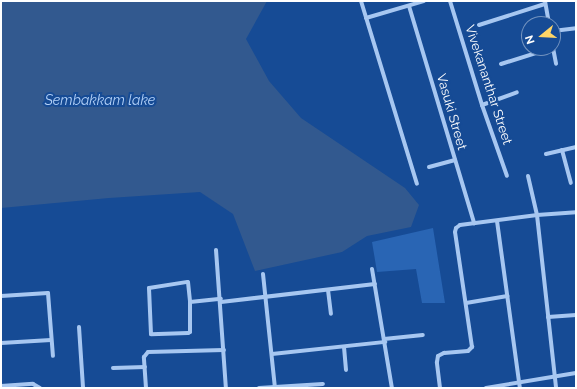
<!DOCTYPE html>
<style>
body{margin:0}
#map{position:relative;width:577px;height:389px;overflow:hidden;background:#164b95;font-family:Raleway,sans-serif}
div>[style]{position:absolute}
.green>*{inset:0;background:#2965b4}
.water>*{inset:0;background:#32598f}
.street>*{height:4px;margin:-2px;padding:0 2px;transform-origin:2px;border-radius:2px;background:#a7c7f1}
span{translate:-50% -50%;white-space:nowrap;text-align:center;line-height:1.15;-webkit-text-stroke:4px #164b95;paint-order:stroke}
.street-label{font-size:13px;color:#fff}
.water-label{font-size:14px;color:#b3d1f8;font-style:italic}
.frame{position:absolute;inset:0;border:2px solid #fff;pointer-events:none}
.north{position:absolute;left:521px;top:16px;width:40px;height:40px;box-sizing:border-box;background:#164b95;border:1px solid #7393bf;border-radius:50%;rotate:252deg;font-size:11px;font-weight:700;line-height:16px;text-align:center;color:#fff}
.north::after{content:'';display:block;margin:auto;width:14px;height:18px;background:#ffd667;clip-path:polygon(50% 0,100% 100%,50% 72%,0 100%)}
</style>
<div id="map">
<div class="green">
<i style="clip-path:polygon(433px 228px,445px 303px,422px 303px,416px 269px,377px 272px,372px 242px)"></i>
</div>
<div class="water">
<i style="clip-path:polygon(1px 1px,267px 1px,246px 39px,269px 81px,301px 118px,405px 188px,419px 205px,411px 227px,367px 236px,342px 252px,255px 271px,233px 214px,200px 192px,109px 198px,1px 208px)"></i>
</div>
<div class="street">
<i style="left:361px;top:1px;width:191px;rotate:73deg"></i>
<i style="left:450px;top:1px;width:109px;rotate:72.9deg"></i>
<i style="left:482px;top:105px;width:75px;rotate:70.6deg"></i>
<i style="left:545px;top:1px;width:23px;rotate:80deg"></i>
<i style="left:409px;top:6px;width:227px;rotate:73.3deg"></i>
<i style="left:366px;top:18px;width:60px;rotate:-16.3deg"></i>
<i style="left:479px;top:25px;width:69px;rotate:-17.7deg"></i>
<i style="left:553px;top:31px;width:23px;rotate:-7deg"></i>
<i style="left:553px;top:48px;width:16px;rotate:79deg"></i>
<i style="left:501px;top:64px;width:53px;rotate:-17.4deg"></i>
<i style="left:482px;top:105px;width:37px;rotate:-20deg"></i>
<i style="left:562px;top:150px;width:34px;rotate:75deg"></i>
<i style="left:546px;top:154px;width:31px;rotate:-13deg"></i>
<i style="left:429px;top:167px;width:27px;rotate:-15deg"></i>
<i style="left:528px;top:176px;width:40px;rotate:77deg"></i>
<i style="left:537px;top:215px;width:174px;rotate:83.7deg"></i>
<i style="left:497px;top:221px;width:169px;rotate:82.2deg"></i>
<i style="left:216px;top:250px;width:138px;rotate:85.9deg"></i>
<i style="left:372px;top:269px;width:121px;rotate:80.5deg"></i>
<i style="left:263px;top:274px;width:115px;rotate:84deg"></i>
<i style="left:188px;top:282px;width:20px;rotate:84deg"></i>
<i style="left:190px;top:302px;width:30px;rotate:90deg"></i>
<i style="left:190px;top:332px;width:2px;rotate:153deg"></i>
<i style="left:188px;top:333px;width:37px;rotate:178deg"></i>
<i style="left:151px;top:334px;width:46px;rotate:-92.5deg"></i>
<i style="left:149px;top:288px;width:39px;rotate:-9deg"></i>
<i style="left:328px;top:290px;width:24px;rotate:83deg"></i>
<i style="left:1px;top:296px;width:47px;rotate:-3.7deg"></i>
<i style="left:48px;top:293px;width:63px;rotate:85.5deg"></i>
<i style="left:190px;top:302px;width:31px;rotate:-6deg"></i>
<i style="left:221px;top:302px;width:155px;rotate:-6.7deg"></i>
<i style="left:466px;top:303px;width:42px;rotate:-9.7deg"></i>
<i style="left:548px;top:317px;width:28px;rotate:-4deg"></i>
<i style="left:79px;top:327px;width:61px;rotate:86.2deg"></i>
<i style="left:384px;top:339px;width:39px;rotate:-6deg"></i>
<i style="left:1px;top:343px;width:50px;rotate:-3.4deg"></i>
<i style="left:344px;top:347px;width:23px;rotate:85deg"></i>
<i style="left:272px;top:354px;width:114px;rotate:-6.1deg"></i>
<i style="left:113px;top:368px;width:32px;rotate:-2deg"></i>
<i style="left:1px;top:386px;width:32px;rotate:-4deg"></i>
<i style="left:33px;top:384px;width:8px;rotate:30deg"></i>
<i style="left:146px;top:388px;width:31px;rotate:-94deg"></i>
<i style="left:144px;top:357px;width:6px;rotate:-51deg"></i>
<i style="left:148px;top:352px;width:76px;rotate:-1.5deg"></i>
<i style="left:259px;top:388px;width:64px;rotate:-3.6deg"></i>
<i style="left:440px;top:388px;width:26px;rotate:-97deg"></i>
<i style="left:437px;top:362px;width:6px;rotate:-81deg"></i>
<i style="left:438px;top:356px;width:7px;rotate:-27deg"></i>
<i style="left:444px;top:353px;width:24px;rotate:-5deg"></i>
<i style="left:468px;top:351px;width:6px;rotate:-45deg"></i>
<i style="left:472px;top:347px;width:116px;rotate:-98.4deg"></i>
<i style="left:455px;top:232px;width:4px;rotate:-76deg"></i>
<i style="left:456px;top:228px;width:5px;rotate:-37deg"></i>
<i style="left:460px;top:225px;width:78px;rotate:-7.4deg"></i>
<i style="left:537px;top:215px;width:39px;rotate:-4deg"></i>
<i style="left:486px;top:388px;width:91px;rotate:-9.5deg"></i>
</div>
<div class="street-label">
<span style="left:488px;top:85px;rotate:72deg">Vivekananthar Street</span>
<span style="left:451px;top:112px;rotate:74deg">Vasuki Street</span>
</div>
<div class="water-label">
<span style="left:100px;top:100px">Sembakkam lake</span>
</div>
<div class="frame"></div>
<div class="north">N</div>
</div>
